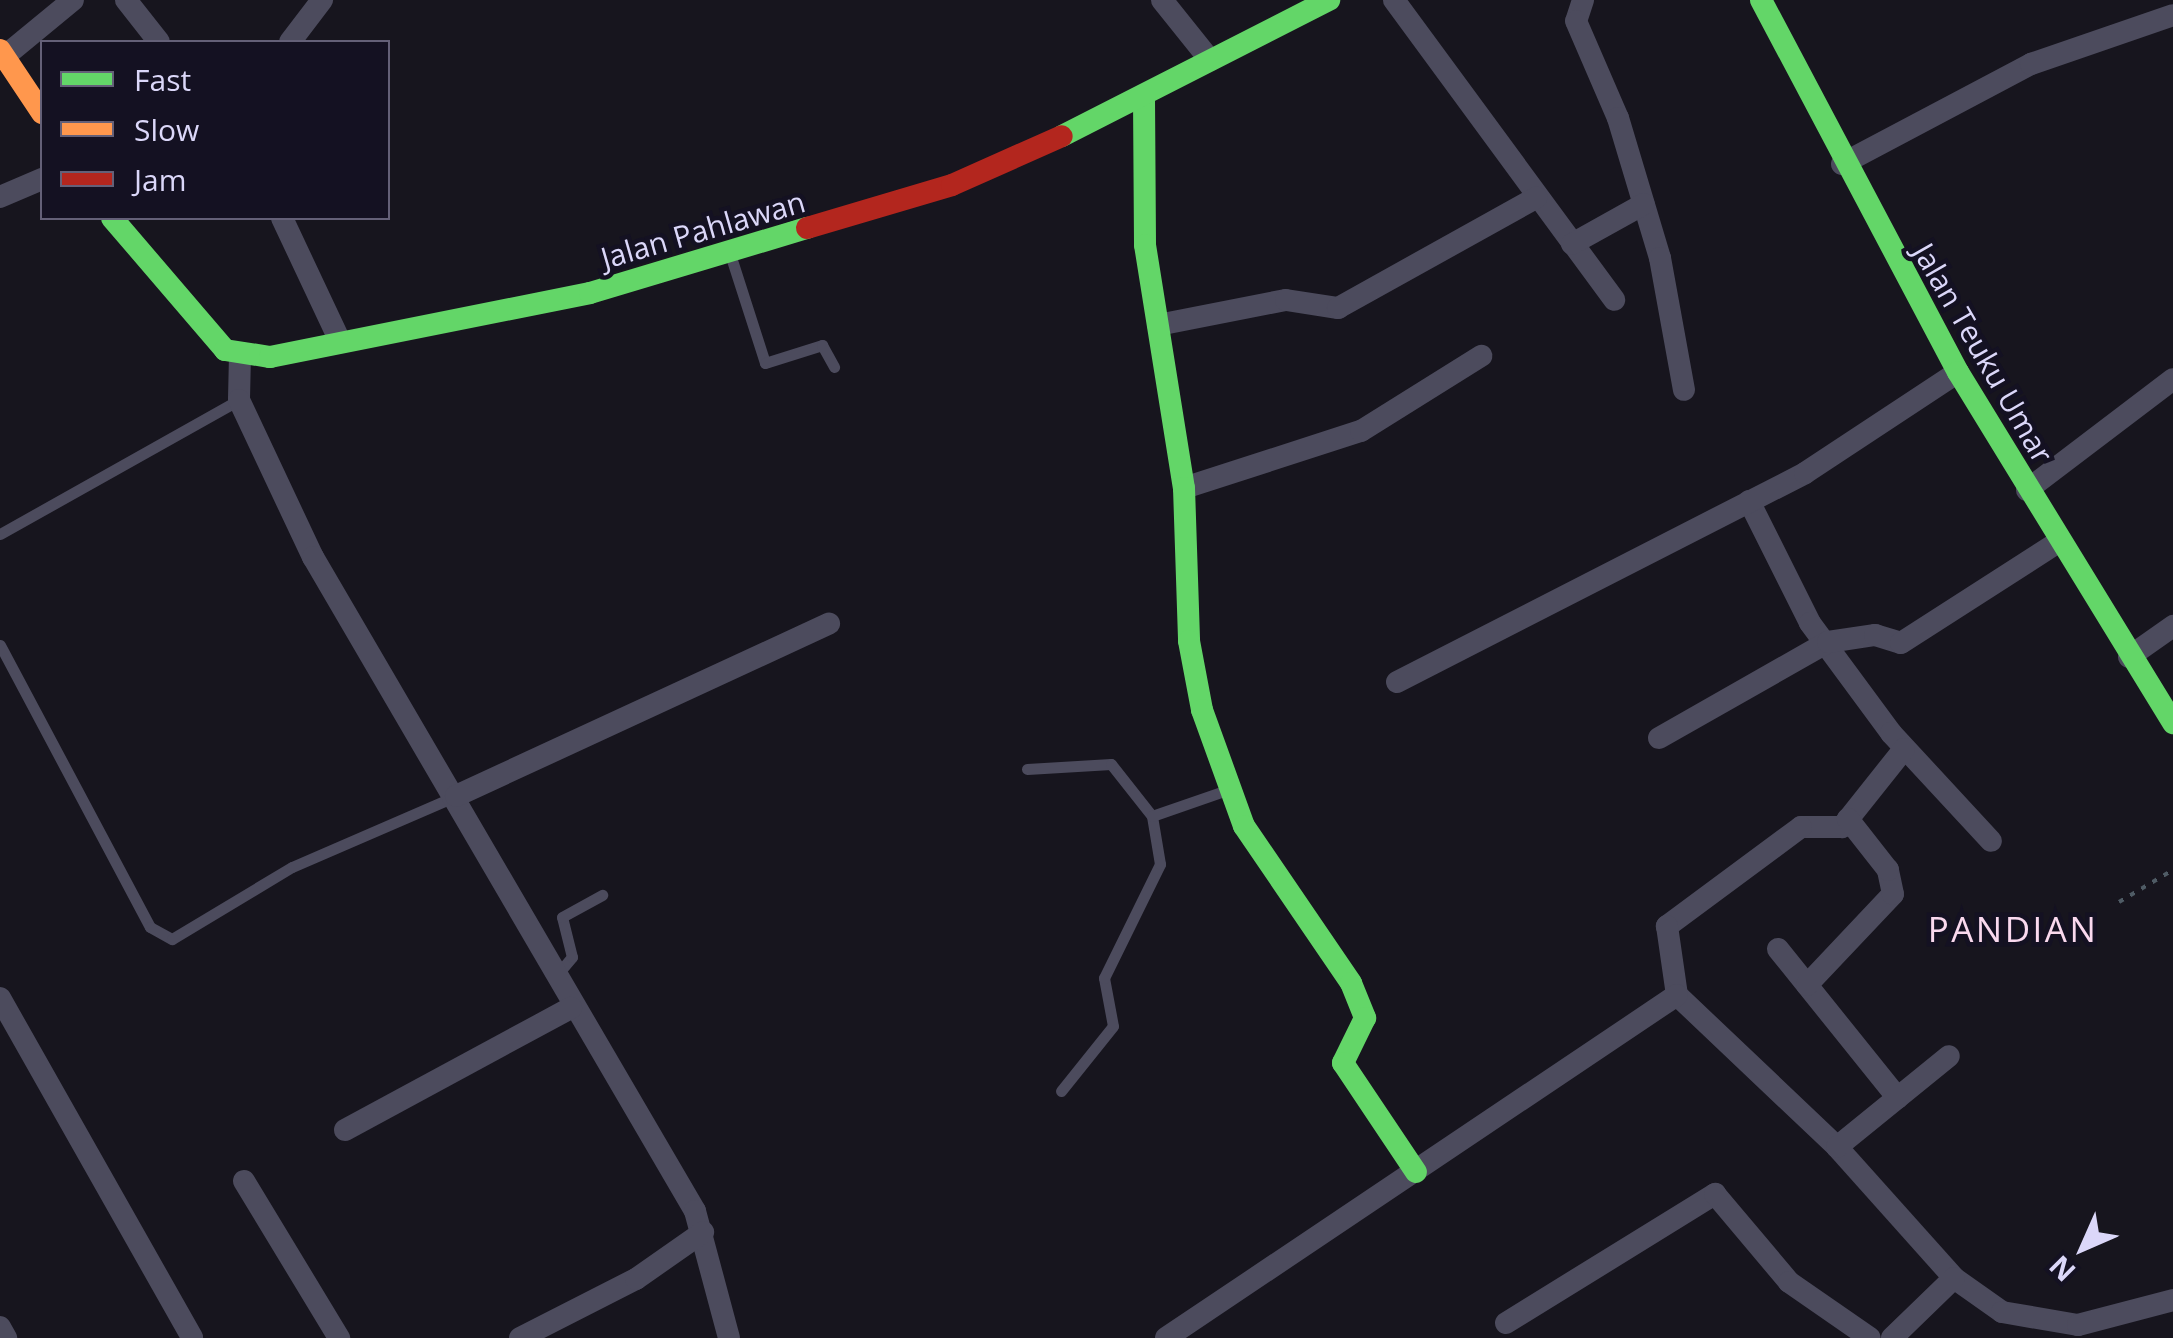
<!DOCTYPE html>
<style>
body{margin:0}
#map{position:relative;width:2173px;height:1338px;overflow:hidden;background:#17151e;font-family:"Open Sans",sans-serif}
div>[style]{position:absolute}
.path>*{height:4px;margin-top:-2px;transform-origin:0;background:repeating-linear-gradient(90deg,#4f5b65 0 5px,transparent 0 13px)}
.lane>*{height:11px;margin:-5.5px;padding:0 5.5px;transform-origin:5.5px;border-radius:5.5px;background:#4c4b5d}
.street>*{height:22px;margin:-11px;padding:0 11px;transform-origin:11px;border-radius:11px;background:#4c4b5d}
.fast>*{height:22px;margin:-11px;padding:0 11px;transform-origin:11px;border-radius:11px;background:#63d668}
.slow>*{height:22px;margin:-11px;padding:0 11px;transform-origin:11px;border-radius:11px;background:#ff974d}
.jam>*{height:22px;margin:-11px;padding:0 11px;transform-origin:11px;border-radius:11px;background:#b3261e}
span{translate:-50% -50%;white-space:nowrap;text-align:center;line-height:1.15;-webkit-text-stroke:9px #141122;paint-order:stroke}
.street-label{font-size:30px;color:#dbd7f9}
.quarter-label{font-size:35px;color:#fad9ee;letter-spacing:2.5px}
.legend{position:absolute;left:40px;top:40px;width:350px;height:180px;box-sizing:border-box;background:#141122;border:2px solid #646078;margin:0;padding:12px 18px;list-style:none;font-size:30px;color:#dbd7f9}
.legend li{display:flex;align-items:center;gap:20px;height:50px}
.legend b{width:50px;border:2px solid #646078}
.north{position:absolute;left:2033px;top:1198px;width:100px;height:100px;-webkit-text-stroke:8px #141122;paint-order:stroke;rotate:225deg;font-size:28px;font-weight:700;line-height:40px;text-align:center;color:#dbd7f9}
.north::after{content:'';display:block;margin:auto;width:35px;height:45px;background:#dbd7f9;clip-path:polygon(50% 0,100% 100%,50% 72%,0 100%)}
</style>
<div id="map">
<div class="path">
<i style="left:2119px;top:902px;width:63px;rotate:-30.7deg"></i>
</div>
<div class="lane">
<i style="left:731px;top:257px;width:111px;rotate:72.2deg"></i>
<i style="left:765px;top:363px;width:60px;rotate:-17.5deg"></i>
<i style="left:822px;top:345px;width:25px;rotate:61deg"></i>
<i style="left:0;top:534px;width:274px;rotate:-29.3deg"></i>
<i style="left:0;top:645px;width:319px;rotate:62deg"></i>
<i style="left:150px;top:927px;width:25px;rotate:29deg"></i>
<i style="left:172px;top:939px;width:140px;rotate:-31deg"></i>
<i style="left:292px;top:867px;width:179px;rotate:-23.4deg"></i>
<i style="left:1027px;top:769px;width:84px;rotate:-3.4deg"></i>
<i style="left:1111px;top:764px;width:66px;rotate:51.7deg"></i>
<i style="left:556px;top:976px;width:25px;rotate:-50deg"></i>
<i style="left:572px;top:957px;width:41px;rotate:-104deg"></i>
<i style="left:562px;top:917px;width:46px;rotate:-28.8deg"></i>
<i style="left:1061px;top:1091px;width:83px;rotate:-51.3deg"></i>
<i style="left:1113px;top:1026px;width:49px;rotate:-100.6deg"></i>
<i style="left:1104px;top:978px;width:127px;rotate:-63.8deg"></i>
<i style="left:1160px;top:864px;width:49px;rotate:-99.5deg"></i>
<i style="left:1152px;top:816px;width:79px;rotate:-19.1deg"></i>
</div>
<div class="street">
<i style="left:126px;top:0;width:53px;rotate:51.8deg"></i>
<i style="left:1162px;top:0;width:77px;rotate:51.3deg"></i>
<i style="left:1394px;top:0;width:372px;rotate:53.7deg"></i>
<i style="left:1583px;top:0;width:22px;rotate:108deg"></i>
<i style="left:1576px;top:21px;width:106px;rotate:66.6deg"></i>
<i style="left:1618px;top:118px;width:146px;rotate:73.3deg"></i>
<i style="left:1660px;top:258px;width:134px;rotate:79.7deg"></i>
<i style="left:290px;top:42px;width:53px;rotate:-52.7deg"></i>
<i style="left:5px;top:56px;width:88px;rotate:-39.5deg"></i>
<i style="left:1842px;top:164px;width:214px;rotate:-27.9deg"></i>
<i style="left:2031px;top:64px;width:150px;rotate:-19deg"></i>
<i style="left:0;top:197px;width:46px;rotate:-23.2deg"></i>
<i style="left:282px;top:218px;width:136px;rotate:64.8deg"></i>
<i style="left:1572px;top:244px;width:82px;rotate:-29.1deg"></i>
<i style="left:1158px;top:325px;width:130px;rotate:-11.1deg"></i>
<i style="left:1286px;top:300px;width:53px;rotate:8.7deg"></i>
<i style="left:1338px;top:308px;width:227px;rotate:-29.1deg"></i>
<i style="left:240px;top:355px;width:45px;rotate:91.3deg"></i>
<i style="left:239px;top:400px;width:174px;rotate:64.8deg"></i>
<i style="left:313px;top:557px;width:757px;rotate:59.71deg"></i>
<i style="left:695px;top:1211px;width:131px;rotate:75deg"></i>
<i style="left:1184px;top:488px;width:186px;rotate:-17.9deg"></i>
<i style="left:1361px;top:431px;width:142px;rotate:-32deg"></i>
<i style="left:2027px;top:490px;width:183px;rotate:-37.2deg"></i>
<i style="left:1749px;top:501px;width:136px;rotate:63.4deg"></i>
<i style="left:1810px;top:623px;width:137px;rotate:53.6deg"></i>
<i style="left:1891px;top:733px;width:147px;rotate:47.2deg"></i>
<i style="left:2129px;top:657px;width:54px;rotate:-35.2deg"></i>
<i style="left:1397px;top:682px;width:458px;rotate:-27.1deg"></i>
<i style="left:1805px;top:473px;width:183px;rotate:-33.4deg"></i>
<i style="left:1659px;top:738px;width:194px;rotate:-29.6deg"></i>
<i style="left:1828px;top:642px;width:48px;rotate:-8.5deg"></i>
<i style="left:1875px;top:635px;width:27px;rotate:17deg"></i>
<i style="left:1901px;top:643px;width:185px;rotate:-32.7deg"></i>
<i style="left:1904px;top:749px;width:100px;rotate:128.5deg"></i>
<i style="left:1842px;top:827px;width:41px;rotate:180deg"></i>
<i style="left:1801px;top:827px;width:167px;rotate:143.5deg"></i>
<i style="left:1667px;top:926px;width:70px;rotate:81.8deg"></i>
<i style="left:1677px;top:995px;width:221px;rotate:43.5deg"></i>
<i style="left:1837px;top:1147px;width:176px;rotate:48.2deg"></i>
<i style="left:1954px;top:1278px;width:59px;rotate:35.3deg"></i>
<i style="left:2002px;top:1312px;width:77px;rotate:9.7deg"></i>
<i style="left:2078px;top:1325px;width:98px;rotate:-14.7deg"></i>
<i style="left:456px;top:796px;width:411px;rotate:-24.8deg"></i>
<i style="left:1778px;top:949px;width:191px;rotate:51.2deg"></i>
<i style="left:1807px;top:985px;width:125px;rotate:-46.6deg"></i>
<i style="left:1893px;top:894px;width:25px;rotate:-102deg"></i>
<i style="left:1888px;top:870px;width:65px;rotate:-128.1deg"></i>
<i style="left:0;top:998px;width:390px;rotate:60.5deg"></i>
<i style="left:345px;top:1130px;width:257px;rotate:-28.4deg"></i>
<i style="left:1837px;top:1147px;width:144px;rotate:-39.1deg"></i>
<i style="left:244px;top:1181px;width:184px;rotate:58.8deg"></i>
<i style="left:1506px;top:1323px;width:246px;rotate:-31.7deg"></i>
<i style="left:1715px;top:1194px;width:115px;rotate:49.9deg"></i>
<i style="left:1789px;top:1282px;width:98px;rotate:34.7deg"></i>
<i style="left:0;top:1327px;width:13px;rotate:61deg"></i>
<i style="left:520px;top:1338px;width:130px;rotate:-27deg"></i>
<i style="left:636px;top:1279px;width:82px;rotate:-35deg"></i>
<i style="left:1166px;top:1338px;width:615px;rotate:-33.87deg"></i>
<i style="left:1892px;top:1338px;width:86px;rotate:-44.1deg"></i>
</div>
<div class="fast">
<i style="left:1761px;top:0;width:421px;rotate:62.1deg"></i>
<i style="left:1958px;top:372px;width:412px;rotate:58.5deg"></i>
<i style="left:1144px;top:99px;width:146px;rotate:89.6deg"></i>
<i style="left:1145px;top:245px;width:246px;rotate:80.9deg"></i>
<i style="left:1184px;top:488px;width:153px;rotate:88.1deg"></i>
<i style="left:1189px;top:641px;width:70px;rotate:79.3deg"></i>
<i style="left:1202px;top:710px;width:123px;rotate:70.1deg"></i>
<i style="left:1244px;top:826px;width:190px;rotate:55.7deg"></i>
<i style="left:1351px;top:983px;width:38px;rotate:68deg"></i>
<i style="left:1365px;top:1018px;width:50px;rotate:116.1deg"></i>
<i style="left:1343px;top:1063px;width:131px;rotate:56.2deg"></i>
<i style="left:1062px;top:136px;width:300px;rotate:-27deg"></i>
<i style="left:112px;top:218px;width:174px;rotate:49.4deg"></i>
<i style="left:225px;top:350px;width:46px;rotate:8.8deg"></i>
<i style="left:270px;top:357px;width:326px;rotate:-11.3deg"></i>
<i style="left:590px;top:293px;width:227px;rotate:-16.7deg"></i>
</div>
<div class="slow">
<i style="left:0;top:50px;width:76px;rotate:56.3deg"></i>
</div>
<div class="jam">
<i style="left:807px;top:228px;width:151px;rotate:-16.5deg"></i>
<i style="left:952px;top:185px;width:120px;rotate:-24deg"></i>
</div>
<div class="street-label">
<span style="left:703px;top:230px;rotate:-16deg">Jalan Pahlawan</span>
<span style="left:1983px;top:353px;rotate:60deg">Jalan Teuku Umar</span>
</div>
<div class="quarter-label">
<span style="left:2013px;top:929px">PANDIAN</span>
</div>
<ul class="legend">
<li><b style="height:12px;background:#63d668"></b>Fast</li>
<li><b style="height:12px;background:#ff974d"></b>Slow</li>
<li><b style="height:12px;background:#b3261e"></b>Jam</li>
</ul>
<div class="north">N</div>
</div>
